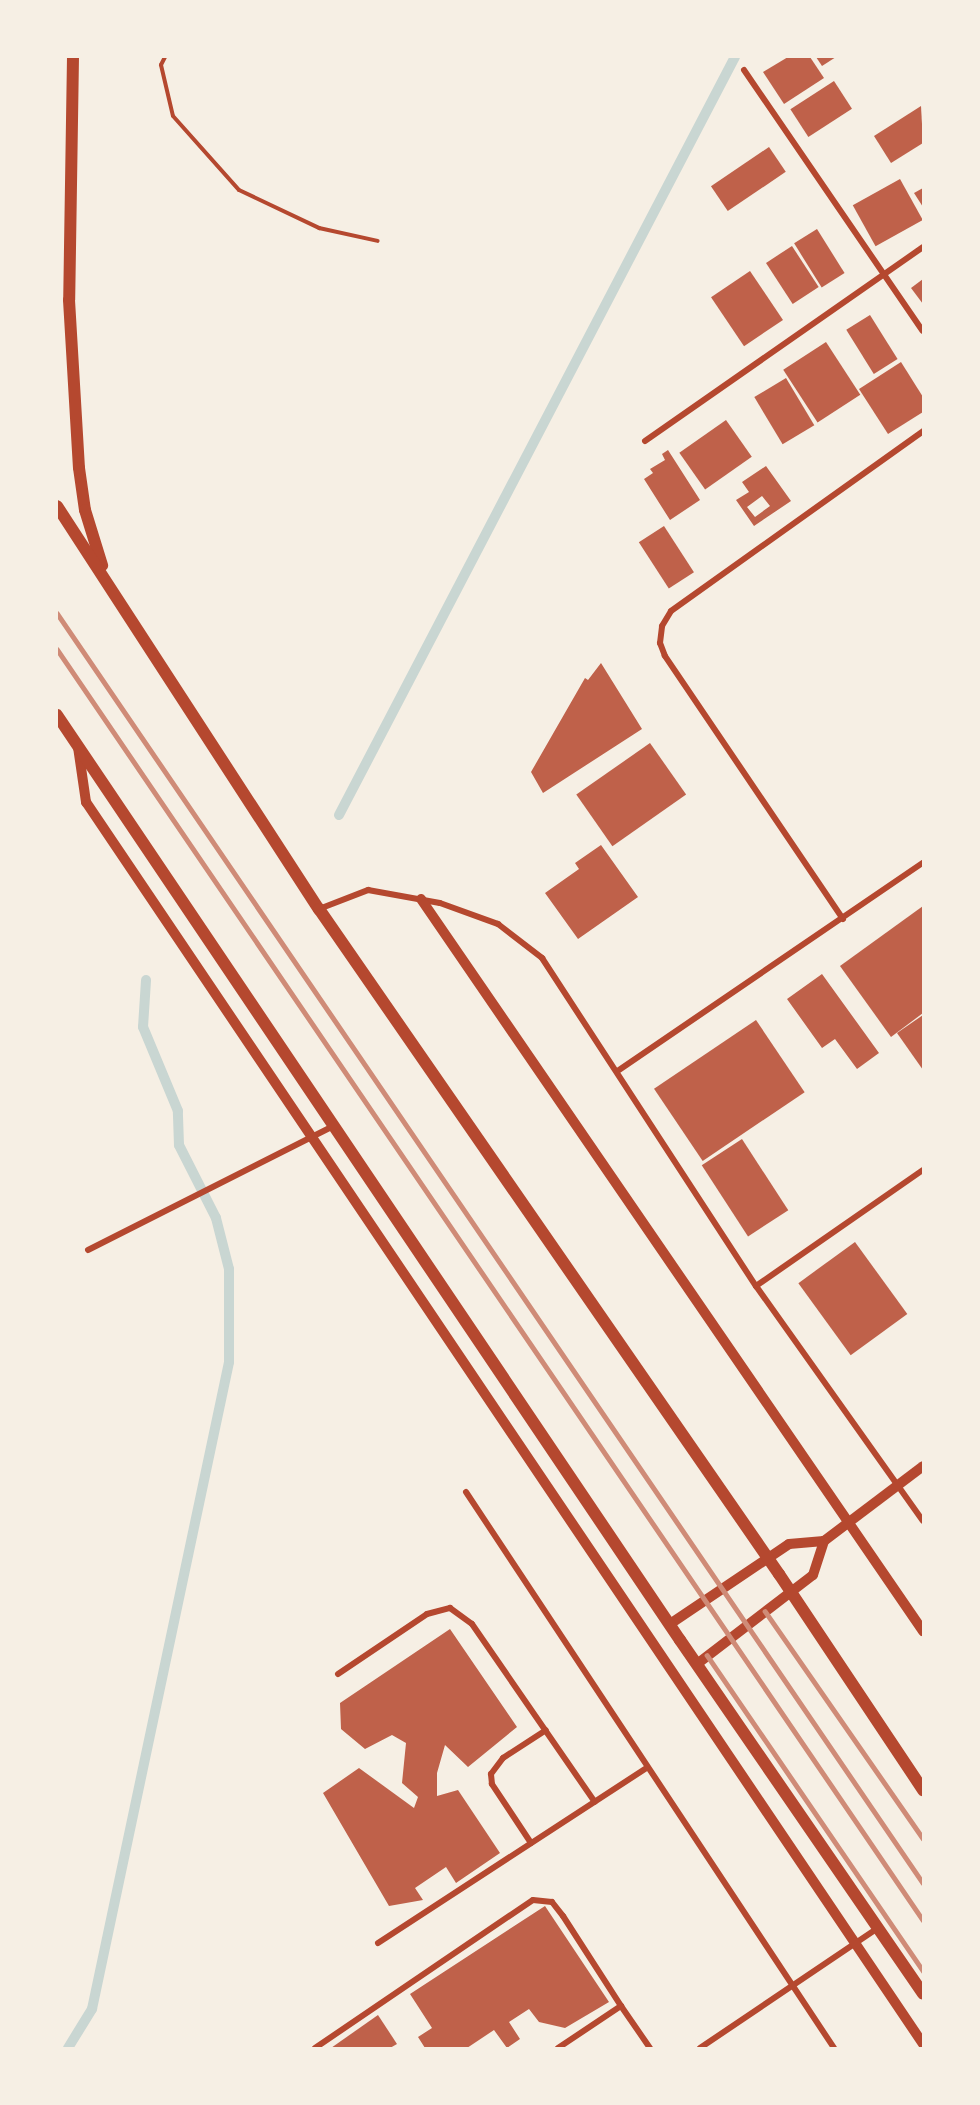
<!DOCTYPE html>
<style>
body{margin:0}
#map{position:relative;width:980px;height:2105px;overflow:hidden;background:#f6efe4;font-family:"Asap Condensed",sans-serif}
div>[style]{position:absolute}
.stream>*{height:10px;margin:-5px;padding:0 5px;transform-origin:5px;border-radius:5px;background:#c9d6d2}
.building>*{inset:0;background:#bf614a;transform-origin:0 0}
.path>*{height:4px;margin:-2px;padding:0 2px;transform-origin:2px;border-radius:2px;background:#b5482f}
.minor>*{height:6px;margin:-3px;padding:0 3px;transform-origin:3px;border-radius:3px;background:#b5482f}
.tertiary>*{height:10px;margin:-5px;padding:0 5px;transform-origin:5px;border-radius:5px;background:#b5482f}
.secondary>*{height:12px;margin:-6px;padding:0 6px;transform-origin:6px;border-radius:6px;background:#b5482f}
.rail>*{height:4.5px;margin:-2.25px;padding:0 2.25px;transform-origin:2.25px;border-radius:2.25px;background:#cf8b77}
span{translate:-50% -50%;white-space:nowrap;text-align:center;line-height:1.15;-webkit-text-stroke:4.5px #f6efe4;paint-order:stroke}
.frame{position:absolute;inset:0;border:58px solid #f6efe4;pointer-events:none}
</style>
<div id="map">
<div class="stream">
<i style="left:339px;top:815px;width:855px;rotate:-62.42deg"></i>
<i style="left:68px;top:2048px;width:46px;rotate:-58.4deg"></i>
<i style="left:92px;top:2009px;width:661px;rotate:-78.04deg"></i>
<i style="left:229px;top:1362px;width:93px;rotate:-90deg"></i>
<i style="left:229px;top:1269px;width:53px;rotate:-104.3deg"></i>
<i style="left:216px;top:1218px;width:82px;rotate:-116.9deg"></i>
<i style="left:179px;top:1145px;width:34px;rotate:-92deg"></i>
<i style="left:178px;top:1111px;width:91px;rotate:-112.6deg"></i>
<i style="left:143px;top:1027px;width:47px;rotate:-86.3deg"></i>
</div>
<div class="building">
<i style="clip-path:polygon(788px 57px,810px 57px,824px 78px,784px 104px,763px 72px)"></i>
<i style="clip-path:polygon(816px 57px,836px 57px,822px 66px)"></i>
<i style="left:834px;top:81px;width:33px;height:52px;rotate:57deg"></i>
<i style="clip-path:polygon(921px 106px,923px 143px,891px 163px,874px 136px)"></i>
<i style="left:769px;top:147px;width:30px;height:70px;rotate:56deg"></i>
<i style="left:900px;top:179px;width:47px;height:54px;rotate:61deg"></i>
<i style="clip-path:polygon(923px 188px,923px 207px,914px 193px)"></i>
<i style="left:817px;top:229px;width:52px;height:27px;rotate:58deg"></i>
<i style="left:792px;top:246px;width:49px;height:31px;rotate:57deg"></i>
<i style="left:750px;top:271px;width:59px;height:47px;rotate:56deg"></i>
<i style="clip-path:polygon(923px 279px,923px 304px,911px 288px)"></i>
<i style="left:870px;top:315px;width:52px;height:28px;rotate:58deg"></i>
<i style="left:826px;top:342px;width:63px;height:51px;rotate:57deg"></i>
<i style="clip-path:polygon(901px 362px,923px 397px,923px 412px,888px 434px,859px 389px)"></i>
<i style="left:786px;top:378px;width:55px;height:37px;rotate:59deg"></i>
<i style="left:726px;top:420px;width:45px;height:57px;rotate:55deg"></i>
<i style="clip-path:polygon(668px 450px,700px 500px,670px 520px,644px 479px,653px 473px,650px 469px,665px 460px,662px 454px)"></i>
<i style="clip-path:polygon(evenodd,766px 466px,791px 501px,754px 526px,736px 500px,749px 492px,742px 482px,766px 466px,762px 496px,770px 506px,755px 517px,747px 507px,762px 496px)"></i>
<i style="left:664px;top:526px;width:55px;height:30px;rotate:57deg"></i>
<i style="clip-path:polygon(601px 663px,642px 729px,543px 793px,531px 772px,585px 678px,588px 680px)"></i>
<i style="left:650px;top:743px;width:63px;height:90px;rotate:55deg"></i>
<i style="clip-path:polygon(601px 845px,638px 897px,578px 939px,545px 893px,579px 869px,575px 863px)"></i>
<i style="clip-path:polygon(923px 906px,923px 1013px,891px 1037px,840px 966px)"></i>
<i style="clip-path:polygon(822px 974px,879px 1053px,857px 1069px,835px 1039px,822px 1048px,787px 999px)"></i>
<i style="clip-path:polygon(923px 1015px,923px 1070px,897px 1033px)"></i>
<i style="left:756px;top:1020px;width:87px;height:123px;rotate:56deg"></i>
<i style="left:742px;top:1139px;width:85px;height:48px;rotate:57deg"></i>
<i style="left:855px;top:1242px;width:89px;height:70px;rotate:54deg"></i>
<i style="clip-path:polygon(450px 1629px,517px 1727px,468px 1767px,445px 1745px,437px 1773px,437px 1796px,458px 1790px,500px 1853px,456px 1883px,446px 1867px,415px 1888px,423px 1900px,389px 1906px,323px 1793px,359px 1768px,414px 1808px,418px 1797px,402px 1783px,406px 1743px,392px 1735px,365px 1749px,341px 1729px,340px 1703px)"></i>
<i style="clip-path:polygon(545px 1906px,609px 2002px,565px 2028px,539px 2022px,529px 2009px,509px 2022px,520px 2039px,507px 2048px,494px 2030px,467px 2048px,425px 2048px,418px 2037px,432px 2028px,410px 1994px)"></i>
<i style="clip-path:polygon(378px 2015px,397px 2044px,390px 2048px,331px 2048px)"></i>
</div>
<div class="path">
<i style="left:165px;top:57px;width:9px;rotate:117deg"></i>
<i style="left:161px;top:65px;width:52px;rotate:76.8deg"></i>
<i style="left:173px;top:116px;width:99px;rotate:48.3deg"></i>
<i style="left:239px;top:190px;width:89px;rotate:25.4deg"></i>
<i style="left:319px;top:228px;width:60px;rotate:12.4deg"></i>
</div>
<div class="minor">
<i style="left:744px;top:70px;width:316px;rotate:55.6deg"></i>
<i style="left:645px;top:441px;width:339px;rotate:-34.9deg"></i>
<i style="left:319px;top:909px;width:53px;rotate:-21.2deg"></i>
<i style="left:368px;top:890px;width:73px;rotate:10.2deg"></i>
<i style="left:440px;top:903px;width:62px;rotate:19.9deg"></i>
<i style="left:498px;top:924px;width:56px;rotate:37.7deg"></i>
<i style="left:542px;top:958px;width:392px;rotate:56.9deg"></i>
<i style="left:756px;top:1286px;width:288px;rotate:54.6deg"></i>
<i style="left:843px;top:919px;width:318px;rotate:-124.1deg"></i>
<i style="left:665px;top:656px;width:14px;rotate:-111deg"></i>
<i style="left:660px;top:643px;width:17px;rotate:-83deg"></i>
<i style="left:662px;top:626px;width:17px;rotate:-59deg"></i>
<i style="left:671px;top:611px;width:310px;rotate:-35.5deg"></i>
<i style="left:619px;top:1070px;width:368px;rotate:-34.3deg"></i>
<i style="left:88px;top:1250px;width:275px;rotate:-26.8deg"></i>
<i style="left:756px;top:1286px;width:203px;rotate:-34.8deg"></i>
<i style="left:466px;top:1492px;width:667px;rotate:56.5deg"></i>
<i style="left:338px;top:1674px;width:107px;rotate:-34deg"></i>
<i style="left:427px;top:1614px;width:24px;rotate:-15deg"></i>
<i style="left:450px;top:1608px;width:27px;rotate:36deg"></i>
<i style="left:472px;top:1624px;width:216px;rotate:55.4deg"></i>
<i style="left:531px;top:1843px;width:71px;rotate:-123.5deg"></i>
<i style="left:492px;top:1784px;width:10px;rotate:-96deg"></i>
<i style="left:491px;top:1774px;width:20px;rotate:-53deg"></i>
<i style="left:503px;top:1758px;width:51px;rotate:-33.1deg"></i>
<i style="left:378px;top:1943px;width:320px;rotate:-33.1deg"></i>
<i style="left:315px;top:2048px;width:263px;rotate:-34.2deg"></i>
<i style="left:533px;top:1900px;width:19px;rotate:6deg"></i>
<i style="left:552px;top:1902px;width:18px;rotate:52deg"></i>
<i style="left:563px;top:1916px;width:107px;rotate:57.2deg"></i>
<i style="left:558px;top:2048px;width:76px;rotate:-33.7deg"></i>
<i style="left:621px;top:2006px;width:51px;rotate:55.4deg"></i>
<i style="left:700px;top:2048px;width:215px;rotate:-34deg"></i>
</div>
<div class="tertiary">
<i style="left:78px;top:747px;width:56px;rotate:81.7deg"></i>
<i style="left:86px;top:802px;width:1498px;rotate:56.02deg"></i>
<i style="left:421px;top:899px;width:888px;rotate:55.56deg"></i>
<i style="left:670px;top:1624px;width:143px;rotate:-33.9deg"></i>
<i style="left:789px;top:1544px;width:35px;rotate:-5deg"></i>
<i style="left:824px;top:1541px;width:124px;rotate:-37.1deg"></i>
<i style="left:697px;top:1664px;width:146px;rotate:-37.5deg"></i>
<i style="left:813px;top:1575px;width:36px;rotate:-72deg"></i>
</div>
<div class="secondary">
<i style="left:73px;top:57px;width:243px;rotate:90.9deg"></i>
<i style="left:69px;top:300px;width:168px;rotate:86.6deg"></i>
<i style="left:79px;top:468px;width:42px;rotate:81.9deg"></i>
<i style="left:85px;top:510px;width:58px;rotate:72.8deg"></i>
<i style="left:57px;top:506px;width:481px;rotate:57deg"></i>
<i style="left:319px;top:909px;width:809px;rotate:55.33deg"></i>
<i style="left:779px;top:1574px;width:260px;rotate:56.3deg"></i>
<i style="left:57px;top:715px;width:1115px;rotate:56.04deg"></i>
<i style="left:680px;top:1640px;width:429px;rotate:55.5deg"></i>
</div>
<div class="rail">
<i style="left:57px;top:613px;width:1537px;rotate:55.71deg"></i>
<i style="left:57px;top:649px;width:1538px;rotate:55.73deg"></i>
<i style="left:765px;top:1611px;width:277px;rotate:55.2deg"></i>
<i style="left:707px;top:1655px;width:383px;rotate:55.6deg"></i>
</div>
<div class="frame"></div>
</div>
